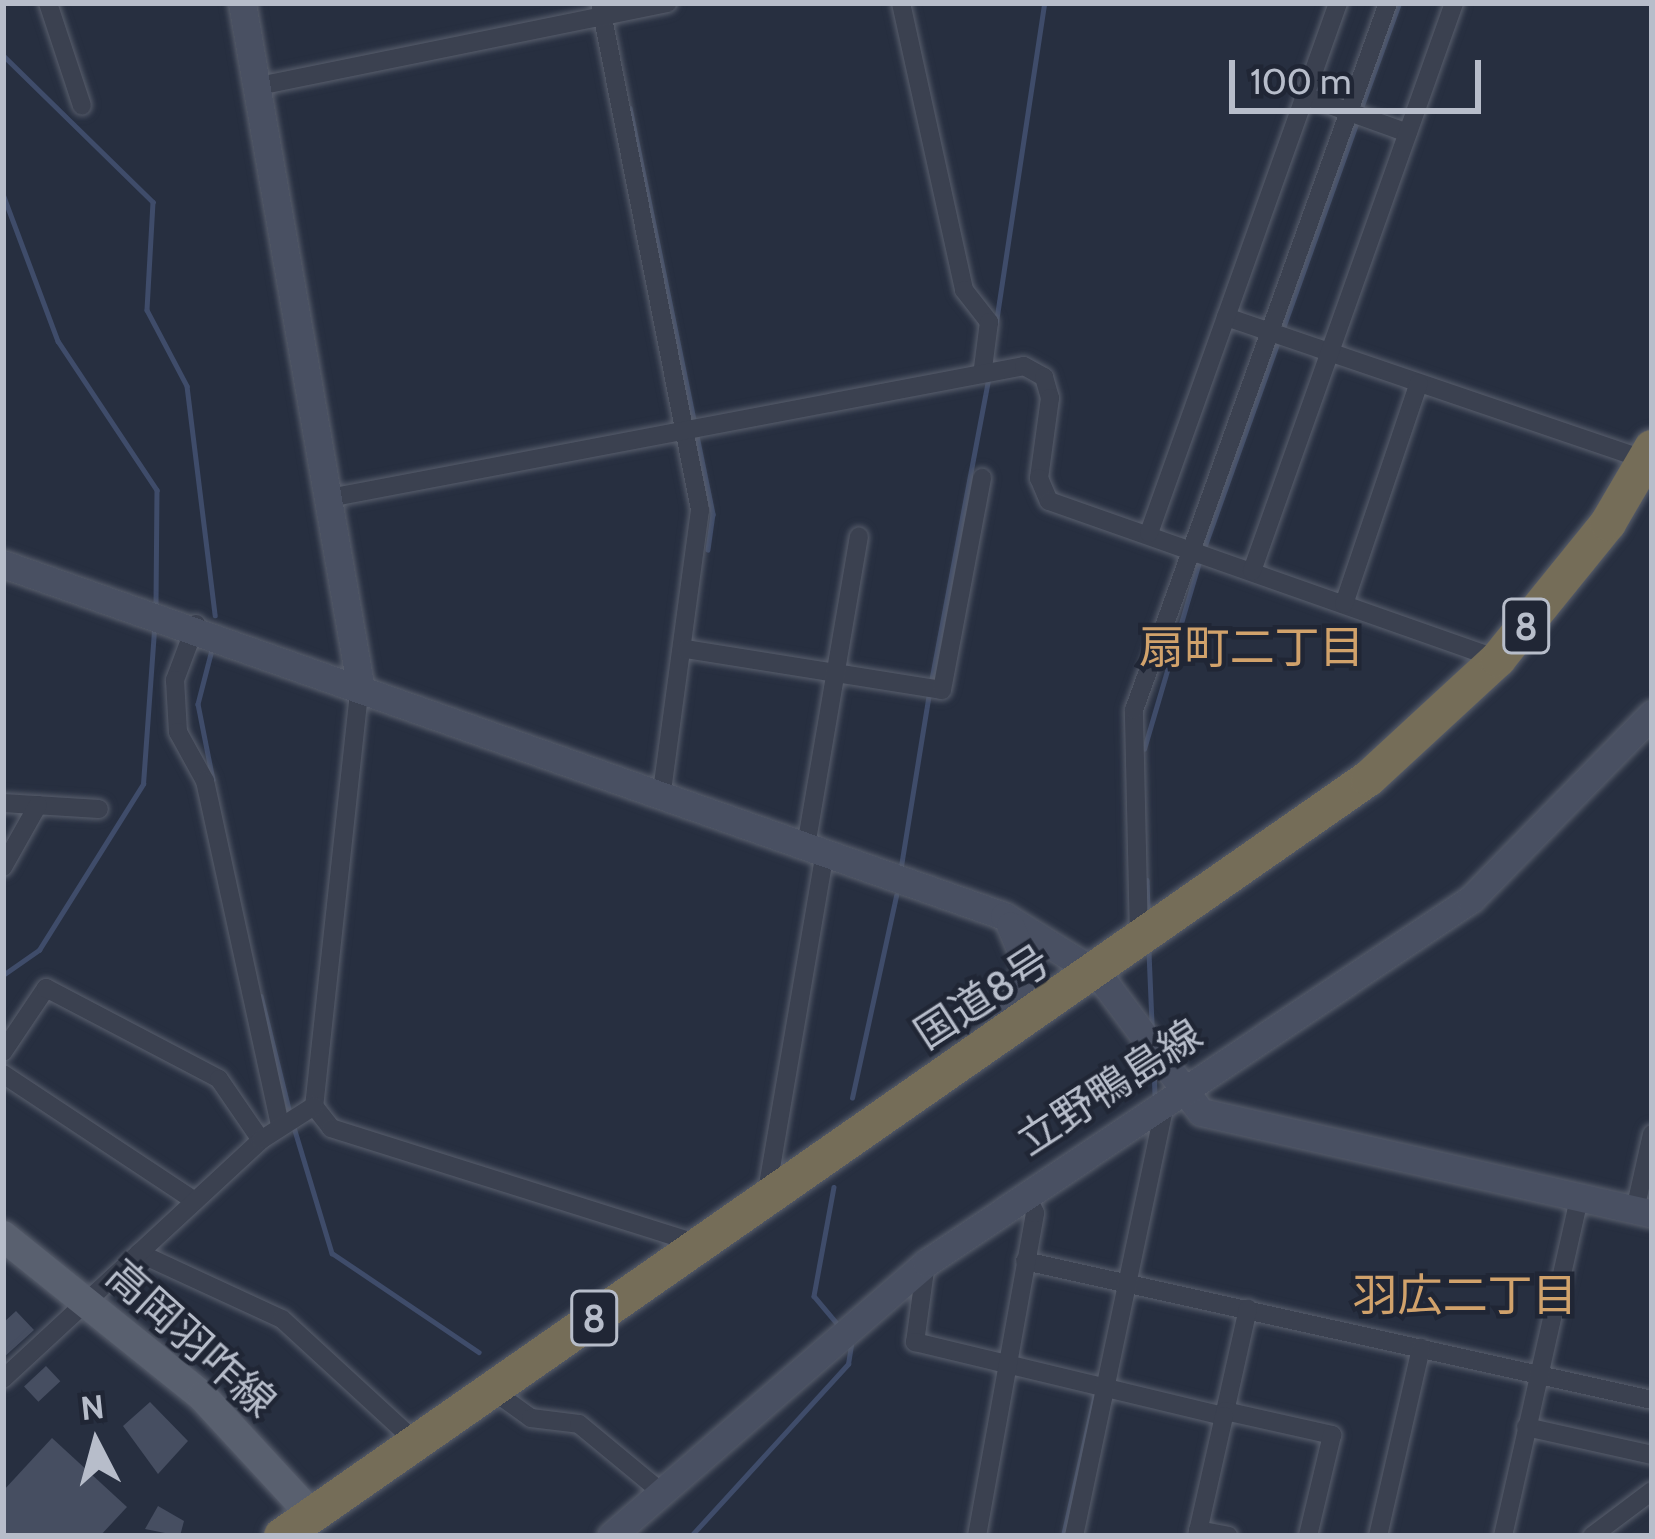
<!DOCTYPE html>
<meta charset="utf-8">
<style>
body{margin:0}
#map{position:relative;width:1655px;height:1539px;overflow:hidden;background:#272f40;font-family:Cabin,"Noto Sans JP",sans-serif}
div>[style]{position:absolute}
.stream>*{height:4.5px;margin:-2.25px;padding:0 2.25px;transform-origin:2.25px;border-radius:2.25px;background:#3f4c6a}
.building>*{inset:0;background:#464e61;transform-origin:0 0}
.roads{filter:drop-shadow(0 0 3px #595f6d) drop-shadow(0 0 3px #595f6d)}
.street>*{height:18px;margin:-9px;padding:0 9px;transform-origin:9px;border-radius:9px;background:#3b4150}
.secondary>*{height:27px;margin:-13.5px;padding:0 13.5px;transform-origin:13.5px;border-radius:13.5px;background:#495062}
.primary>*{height:30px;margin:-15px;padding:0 15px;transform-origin:15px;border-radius:15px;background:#59606f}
.highway>*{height:36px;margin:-18px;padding:0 18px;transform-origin:18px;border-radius:18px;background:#756d58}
span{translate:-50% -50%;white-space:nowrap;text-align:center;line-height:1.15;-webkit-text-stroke:9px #202635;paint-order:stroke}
.shield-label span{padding:3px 9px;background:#202635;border:3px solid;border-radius:9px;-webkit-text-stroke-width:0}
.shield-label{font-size:39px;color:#b7bdca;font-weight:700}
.street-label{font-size:42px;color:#b7bdca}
.neighbourhood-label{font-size:45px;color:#d1a26b}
.frame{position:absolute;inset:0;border:6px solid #b7bdca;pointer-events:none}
.north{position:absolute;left:36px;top:1383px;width:120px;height:120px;-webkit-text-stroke:9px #202635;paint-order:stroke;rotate:354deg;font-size:33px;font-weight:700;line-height:48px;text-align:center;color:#b7bdca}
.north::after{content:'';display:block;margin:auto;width:42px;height:54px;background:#b7bdca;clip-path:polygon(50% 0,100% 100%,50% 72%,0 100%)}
.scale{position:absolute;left:1229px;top:60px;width:252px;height:54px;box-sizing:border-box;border:6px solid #b7bdca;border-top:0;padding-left:15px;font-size:36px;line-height:42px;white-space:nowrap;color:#b7bdca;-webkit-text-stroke:9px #202635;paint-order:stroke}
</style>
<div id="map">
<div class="stream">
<i style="left:3px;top:55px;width:210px;rotate:44.4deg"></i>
<i style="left:153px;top:202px;width:108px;rotate:93.2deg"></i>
<i style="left:147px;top:310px;width:86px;rotate:62.2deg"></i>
<i style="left:187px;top:386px;width:231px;rotate:83deg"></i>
<i style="left:630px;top:108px;width:318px;rotate:78.4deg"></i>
<i style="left:1361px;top:108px;width:112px;rotate:-70.1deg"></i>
<i style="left:3px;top:194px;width:157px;rotate:69.5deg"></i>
<i style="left:58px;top:341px;width:179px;rotate:56.4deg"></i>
<i style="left:157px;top:490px;width:116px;rotate:90.5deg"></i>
<i style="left:996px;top:322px;width:323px;rotate:-81.4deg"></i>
<i style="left:1283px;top:328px;width:223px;rotate:-70.3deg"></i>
<i style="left:696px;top:431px;width:85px;rotate:78.4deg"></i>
<i style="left:713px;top:514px;width:36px;rotate:98deg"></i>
<i style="left:1204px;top:548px;width:222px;rotate:-70.3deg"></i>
<i style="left:212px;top:650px;width:56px;rotate:104.5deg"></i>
<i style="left:198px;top:704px;width:77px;rotate:78.8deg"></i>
<i style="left:931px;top:682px;width:306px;rotate:-79.3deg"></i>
<i style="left:1144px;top:749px;width:198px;rotate:-73.6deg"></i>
<i style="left:901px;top:866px;width:174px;rotate:-80.8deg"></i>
<i style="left:1147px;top:880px;width:31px;rotate:88deg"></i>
<i style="left:1149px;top:952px;width:73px;rotate:87.6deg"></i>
<i style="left:3px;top:975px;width:44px;rotate:-34.8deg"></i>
<i style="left:39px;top:950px;width:196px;rotate:-57.9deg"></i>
<i style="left:143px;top:784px;width:155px;rotate:-85.9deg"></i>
<i style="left:261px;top:996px;width:121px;rotate:76.1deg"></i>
<i style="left:1154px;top:1066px;width:31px;rotate:88deg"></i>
<i style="left:852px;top:1098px;width:207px;rotate:-77.7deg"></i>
<i style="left:293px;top:1124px;width:135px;rotate:73.2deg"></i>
<i style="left:332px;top:1253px;width:177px;rotate:34deg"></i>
<i style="left:834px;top:1187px;width:111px;rotate:100.4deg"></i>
<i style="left:814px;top:1296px;width:39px;rotate:50deg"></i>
<i style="left:691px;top:1536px;width:233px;rotate:-47.6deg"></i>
<i style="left:848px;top:1364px;width:19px;rotate:-81deg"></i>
<i style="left:1063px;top:1536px;width:151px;rotate:-77.3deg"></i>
</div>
<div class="building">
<i style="clip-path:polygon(16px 1311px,34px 1330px,3px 1358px,3px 1323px)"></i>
<i style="left:46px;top:1366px;width:21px;height:30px;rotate:47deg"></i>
<i style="clip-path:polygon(150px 1402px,188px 1441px,158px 1474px,123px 1426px)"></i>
<i style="clip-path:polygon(52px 1438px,127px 1507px,100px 1536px,3px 1536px,3px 1491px)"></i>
<i style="clip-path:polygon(158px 1506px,184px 1521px,180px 1536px,145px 1529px)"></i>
</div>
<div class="roads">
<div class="street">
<i style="left:48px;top:3px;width:108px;rotate:71.7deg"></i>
<i style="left:600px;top:3px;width:517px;rotate:78.84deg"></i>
<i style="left:700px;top:510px;width:284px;rotate:97.7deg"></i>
<i style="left:901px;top:3px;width:294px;rotate:77.6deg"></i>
<i style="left:964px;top:290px;width:41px;rotate:52deg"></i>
<i style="left:989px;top:322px;width:46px;rotate:97.4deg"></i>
<i style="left:259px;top:86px;width:417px;rotate:-11.5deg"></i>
<i style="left:1305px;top:96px;width:109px;rotate:19.8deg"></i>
<i style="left:1226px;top:317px;width:444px;rotate:18.8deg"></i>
<i style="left:329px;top:498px;width:707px;rotate:-10.75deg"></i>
<i style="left:1024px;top:366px;width:23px;rotate:29deg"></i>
<i style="left:1044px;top:377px;width:22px;rotate:74deg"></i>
<i style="left:1050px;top:398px;width:81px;rotate:97.8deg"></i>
<i style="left:1039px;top:478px;width:25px;rotate:67deg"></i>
<i style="left:1049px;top:501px;width:475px;rotate:19.4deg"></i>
<i style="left:1149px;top:533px;width:563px;rotate:-70.37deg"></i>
<i style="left:1252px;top:571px;width:603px;rotate:-70.42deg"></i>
<i style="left:1344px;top:604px;width:233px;rotate:-71.3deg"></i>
<i style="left:196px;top:624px;width:60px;rotate:110.6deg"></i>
<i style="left:175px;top:680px;width:52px;rotate:86.7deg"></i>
<i style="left:178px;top:732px;width:56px;rotate:61.1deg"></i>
<i style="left:205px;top:781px;width:352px;rotate:77.7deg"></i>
<i style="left:686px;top:649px;width:259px;rotate:9.1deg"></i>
<i style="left:942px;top:690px;width:216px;rotate:-79.3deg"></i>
<i style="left:360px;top:684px;width:424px;rotate:96.2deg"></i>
<i style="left:314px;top:1106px;width:28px;rotate:52deg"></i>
<i style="left:331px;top:1128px;width:385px;rotate:17.5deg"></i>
<i style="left:3px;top:803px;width:96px;rotate:3.6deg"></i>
<i style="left:806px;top:846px;width:314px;rotate:-80.3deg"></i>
<i style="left:3px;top:867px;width:71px;rotate:-60.6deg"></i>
<i style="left:1139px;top:938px;width:228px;rotate:-91.3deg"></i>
<i style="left:1134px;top:710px;width:751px;rotate:-70.24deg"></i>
<i style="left:3px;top:1052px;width:77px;rotate:-56.1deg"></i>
<i style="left:46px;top:988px;width:195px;rotate:27.7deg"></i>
<i style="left:219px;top:1079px;width:74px;rotate:55.5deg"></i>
<i style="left:3px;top:1074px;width:230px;rotate:33.5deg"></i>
<i style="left:766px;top:1197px;width:349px;rotate:-80.3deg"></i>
<i style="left:1635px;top:1210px;width:78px;rotate:-77.4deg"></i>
<i style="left:139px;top:1253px;width:157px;rotate:24.8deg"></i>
<i style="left:282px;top:1319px;width:183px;rotate:42.6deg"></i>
<i style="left:1025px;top:1261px;width:642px;rotate:12.5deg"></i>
<i style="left:926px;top:1263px;width:80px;rotate:97.9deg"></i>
<i style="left:915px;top:1342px;width:318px;rotate:13.5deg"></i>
<i style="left:1224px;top:1416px;width:110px;rotate:-77.4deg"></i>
<i style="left:3px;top:1379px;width:352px;rotate:-42.8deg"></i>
<i style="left:261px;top:1140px;width:63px;rotate:-32.7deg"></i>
<i style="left:492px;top:1390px;width:48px;rotate:35.7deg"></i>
<i style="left:531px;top:1418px;width:48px;rotate:7.1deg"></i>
<i style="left:579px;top:1424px;width:105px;rotate:39.6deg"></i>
<i style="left:1225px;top:1411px;width:110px;rotate:12.6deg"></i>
<i style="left:1332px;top:1435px;width:104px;rotate:103.4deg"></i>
<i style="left:1526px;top:1427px;width:129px;rotate:12.5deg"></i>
<i style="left:1198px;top:1530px;width:31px;rotate:11deg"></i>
<i style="left:977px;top:1536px;width:328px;rotate:-79.8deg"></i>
<i style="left:1035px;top:1213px;width:23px;rotate:-115deg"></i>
<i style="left:1074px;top:1536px;width:437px;rotate:-78.1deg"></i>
<i style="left:1197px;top:1536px;width:123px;rotate:-77.3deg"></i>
<i style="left:1378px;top:1536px;width:193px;rotate:-77.1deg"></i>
<i style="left:1503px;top:1536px;width:345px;rotate:-77.3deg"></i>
<i style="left:1592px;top:1536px;width:75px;rotate:-36.9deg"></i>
</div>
<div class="secondary">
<i style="left:242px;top:3px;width:691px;rotate:80.17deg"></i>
<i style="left:3px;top:564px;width:1061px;rotate:19.37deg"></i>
<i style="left:1004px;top:916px;width:110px;rotate:31.7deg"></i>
<i style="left:1098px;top:974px;width:172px;rotate:53.3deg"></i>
<i style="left:1201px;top:1112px;width:462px;rotate:12.7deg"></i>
<i style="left:1003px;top:1032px;width:71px;rotate:-70.3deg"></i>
<i style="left:1027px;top:965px;width:43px;rotate:-113deg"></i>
<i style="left:611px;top:1536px;width:417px;rotate:-40.9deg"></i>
<i style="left:926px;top:1263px;width:655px;rotate:-33.74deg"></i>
<i style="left:1471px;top:899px;width:259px;rotate:-45.6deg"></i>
</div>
<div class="primary">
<i style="left:3px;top:1236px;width:257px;rotate:38.8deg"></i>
<i style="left:203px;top:1397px;width:161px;rotate:47.3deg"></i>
</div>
<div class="highway">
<i style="left:282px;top:1536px;width:1325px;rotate:-34.89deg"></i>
<i style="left:1369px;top:778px;width:176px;rotate:-42.7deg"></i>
<i style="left:1498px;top:659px;width:175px;rotate:-51deg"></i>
<i style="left:1608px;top:523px;width:87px;rotate:-59.6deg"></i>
</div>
</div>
<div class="shield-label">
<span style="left:1526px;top:626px">8</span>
<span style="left:594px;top:1318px">8</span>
</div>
<div class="street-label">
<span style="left:982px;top:997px;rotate:-33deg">国道8号</span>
<span style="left:1109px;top:1087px;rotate:-33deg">立野鴨島線</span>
<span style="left:191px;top:1338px;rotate:42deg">高岡羽咋線</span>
</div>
<div class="neighbourhood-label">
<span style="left:1252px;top:648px">扇町二丁目</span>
<span style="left:1465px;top:1296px">羽広二丁目</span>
</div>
<div class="frame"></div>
<div class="north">N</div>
<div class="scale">100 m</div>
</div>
